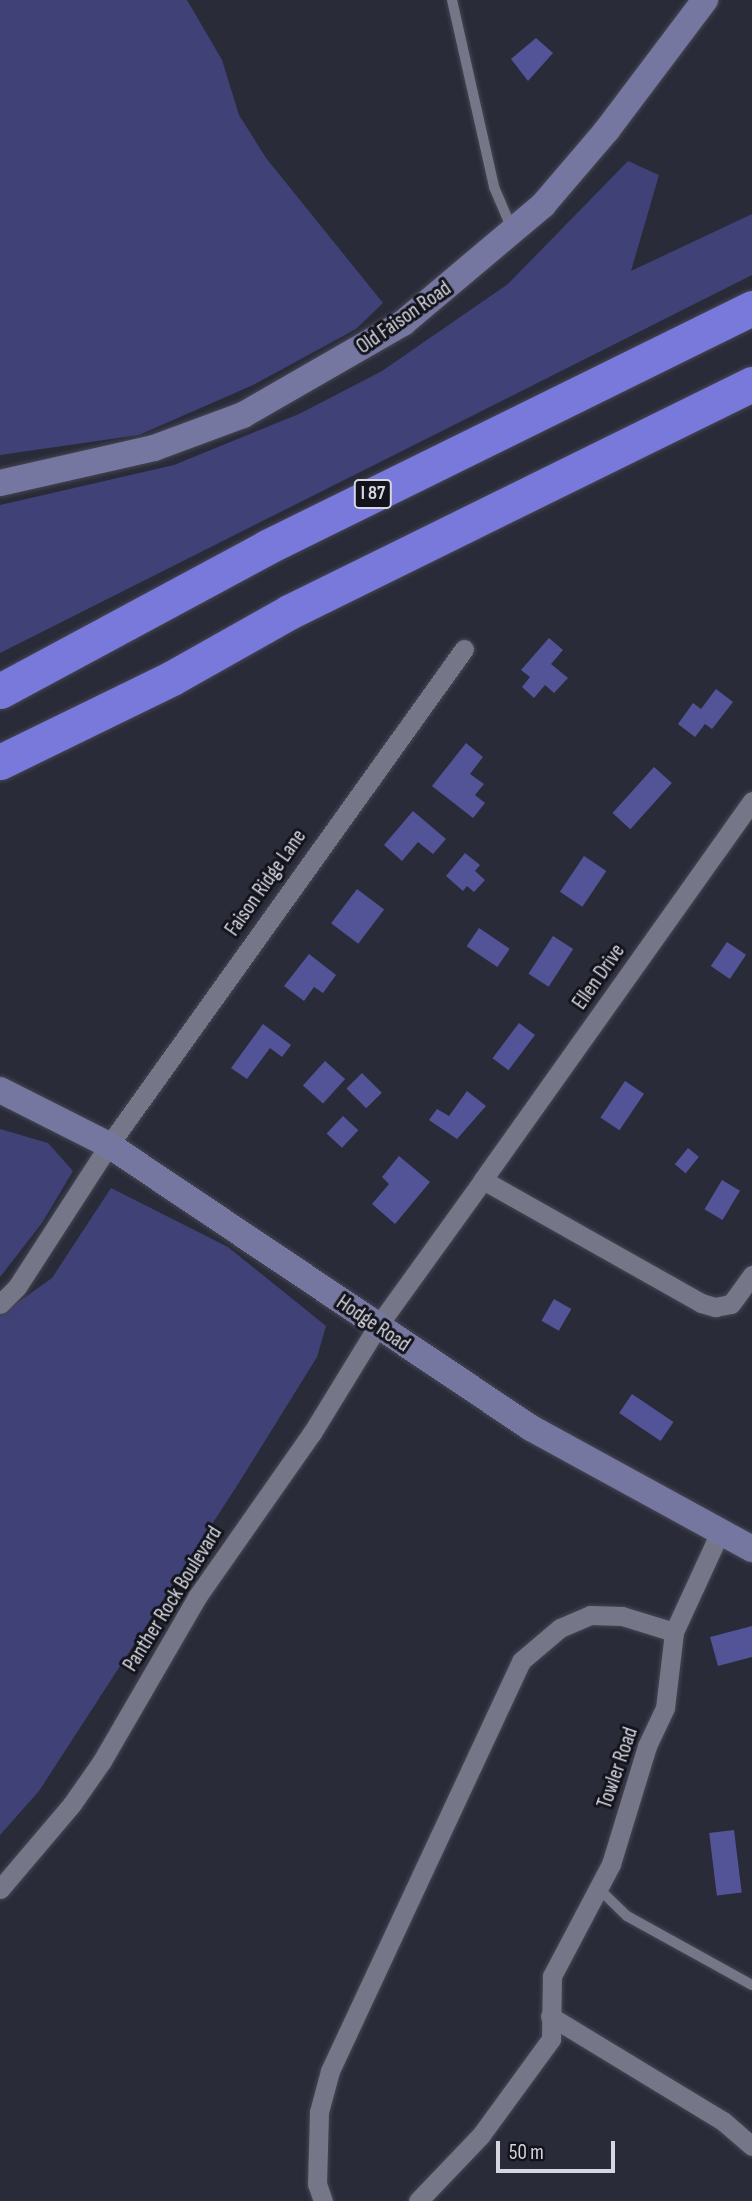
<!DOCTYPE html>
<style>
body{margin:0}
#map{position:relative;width:752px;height:2201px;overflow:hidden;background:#2a2b39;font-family:"Sofia Sans Condensed",sans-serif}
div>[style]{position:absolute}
.green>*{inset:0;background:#404177}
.building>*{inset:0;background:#535497;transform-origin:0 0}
.roads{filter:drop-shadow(0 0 2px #454652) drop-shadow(0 0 2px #454652)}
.lane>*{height:10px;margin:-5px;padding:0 5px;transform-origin:5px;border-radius:5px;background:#757688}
.street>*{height:19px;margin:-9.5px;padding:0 9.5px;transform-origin:9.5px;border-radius:9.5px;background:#757688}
.secondary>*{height:26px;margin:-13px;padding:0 13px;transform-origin:13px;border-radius:13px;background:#7677a1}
.highway>*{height:35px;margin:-17.5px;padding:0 17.5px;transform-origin:17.5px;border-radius:17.5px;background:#7879db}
span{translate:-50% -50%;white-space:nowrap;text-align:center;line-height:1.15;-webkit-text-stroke:6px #13141b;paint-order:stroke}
.shield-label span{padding:2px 5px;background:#13141b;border:2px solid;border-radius:5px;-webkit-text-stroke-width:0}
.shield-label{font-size:19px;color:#d5d6e0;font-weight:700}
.street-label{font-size:21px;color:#d5d6e0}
.scale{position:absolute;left:496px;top:2141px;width:119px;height:32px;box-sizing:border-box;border:4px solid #d5d6e0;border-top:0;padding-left:9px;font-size:21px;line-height:24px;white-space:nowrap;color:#d5d6e0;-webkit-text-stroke:5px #13141b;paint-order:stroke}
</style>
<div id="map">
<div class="green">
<i style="clip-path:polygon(0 0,187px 0,222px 60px,239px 115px,266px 158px,383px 303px,356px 329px,253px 385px,139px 435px,0 455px)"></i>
<i style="clip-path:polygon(628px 161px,659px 175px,631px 271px,752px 214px,752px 275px,0 653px,0 505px,174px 465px,299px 414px,382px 371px,508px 284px)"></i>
<i style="clip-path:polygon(0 1129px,48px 1143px,73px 1171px,42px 1223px,0 1277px)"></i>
<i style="clip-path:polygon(111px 1188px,228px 1247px,326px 1326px,317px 1357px,240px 1481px,39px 1791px,0 1835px,0 1315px,52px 1278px)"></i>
</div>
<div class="building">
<i style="clip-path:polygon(536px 38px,553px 53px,528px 81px,511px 59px)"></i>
<i style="clip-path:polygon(549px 638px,563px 650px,551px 664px,568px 678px,554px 693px,545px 685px,534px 698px,522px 687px,530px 677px,521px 670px)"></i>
<i style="clip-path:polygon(716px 689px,733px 702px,712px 729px,705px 724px,695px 737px,678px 724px,693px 703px,701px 709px)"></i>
<i style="clip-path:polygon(466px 743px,483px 757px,470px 774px,484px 784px,475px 795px,485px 803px,473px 818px,432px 786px)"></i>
<i style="left:654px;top:767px;width:24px;height:62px;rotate:42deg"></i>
<i style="clip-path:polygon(413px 811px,446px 839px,433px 854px,418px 842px,402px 861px,384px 845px)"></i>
<i style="clip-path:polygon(465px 853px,480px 865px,475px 871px,485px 880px,474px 892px,467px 886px,463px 891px,446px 876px)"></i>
<i style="left:584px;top:856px;width:27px;height:43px;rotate:34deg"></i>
<i style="left:357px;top:889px;width:34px;height:43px;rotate:37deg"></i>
<i style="left:479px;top:928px;width:37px;height:22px;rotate:34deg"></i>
<i style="left:553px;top:936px;width:24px;height:45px;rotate:33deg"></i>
<i style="left:727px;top:942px;width:23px;height:29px;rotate:34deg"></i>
<i style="clip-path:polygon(309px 954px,336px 975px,323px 993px,314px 987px,304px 1001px,284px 986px)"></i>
<i style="left:519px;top:1023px;width:20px;height:44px;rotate:37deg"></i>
<i style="clip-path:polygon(263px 1024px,291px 1045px,282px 1057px,270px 1048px,247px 1079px,231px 1068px)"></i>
<i style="left:325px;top:1061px;width:27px;height:33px;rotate:42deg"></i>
<i style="left:362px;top:1073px;width:28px;height:22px;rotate:45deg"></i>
<i style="left:625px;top:1081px;width:23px;height:44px;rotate:34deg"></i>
<i style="clip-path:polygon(467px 1091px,486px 1106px,457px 1139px,429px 1120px,437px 1109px,449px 1116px)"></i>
<i style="left:343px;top:1116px;width:21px;height:24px;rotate:43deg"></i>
<i style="left:688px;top:1148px;width:14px;height:21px;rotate:39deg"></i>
<i style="clip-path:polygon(399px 1156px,430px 1182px,395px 1224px,372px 1204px,389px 1184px,382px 1177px)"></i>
<i style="left:722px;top:1180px;width:21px;height:34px;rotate:31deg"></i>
<i style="left:554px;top:1299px;width:20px;height:25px;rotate:30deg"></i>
<i style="left:632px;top:1394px;width:50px;height:23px;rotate:34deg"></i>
<i style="clip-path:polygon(752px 1626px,752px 1657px,718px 1666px,710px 1637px)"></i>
<i style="left:734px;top:1830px;width:63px;height:25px;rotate:83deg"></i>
</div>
<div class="roads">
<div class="lane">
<i style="left:452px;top:0;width:192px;rotate:77.3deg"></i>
<i style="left:494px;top:187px;width:46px;rotate:66.8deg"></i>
<i style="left:598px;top:1888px;width:40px;rotate:44deg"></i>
<i style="left:627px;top:1916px;width:143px;rotate:28.9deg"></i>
</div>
<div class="street">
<i style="left:752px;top:801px;width:465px;rotate:125.4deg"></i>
<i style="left:483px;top:1180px;width:250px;rotate:29.4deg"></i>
<i style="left:701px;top:1303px;width:15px;rotate:16deg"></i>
<i style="left:715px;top:1307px;width:16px;rotate:-11deg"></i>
<i style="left:731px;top:1304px;width:36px;rotate:-54deg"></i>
<i style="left:0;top:1304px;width:24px;rotate:-45deg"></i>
<i style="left:17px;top:1287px;width:169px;rotate:-57.1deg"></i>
<i style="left:109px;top:1145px;width:610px;rotate:-54.41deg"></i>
<i style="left:0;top:1889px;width:111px;rotate:-49.7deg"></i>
<i style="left:72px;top:1804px;width:52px;rotate:-55.1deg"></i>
<i style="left:102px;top:1761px;width:190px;rotate:-59.9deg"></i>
<i style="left:197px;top:1597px;width:200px;rotate:-55deg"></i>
<i style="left:312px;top:1433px;width:124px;rotate:-58.5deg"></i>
<i style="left:377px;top:1327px;width:181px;rotate:-54.2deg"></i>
<i style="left:550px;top:2016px;width:202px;rotate:31.3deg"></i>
<i style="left:723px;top:2121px;width:38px;rotate:41deg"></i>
<i style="left:323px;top:2201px;width:18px;rotate:-109deg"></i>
<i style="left:317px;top:2184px;width:72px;rotate:-88.4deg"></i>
<i style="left:319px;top:2112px;width:42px;rotate:-75deg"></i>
<i style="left:330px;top:2071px;width:452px;rotate:-65deg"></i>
<i style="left:521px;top:1661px;width:51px;rotate:-40.2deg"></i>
<i style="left:560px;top:1628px;width:33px;rotate:-23deg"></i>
<i style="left:590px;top:1615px;width:32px;rotate:2deg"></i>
<i style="left:622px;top:1616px;width:54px;rotate:17.1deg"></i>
<i style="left:418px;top:2201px;width:91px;rotate:-46.3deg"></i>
<i style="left:481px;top:2135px;width:119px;rotate:-53.9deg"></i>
<i style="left:551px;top:2039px;width:63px;rotate:-89.1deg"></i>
<i style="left:552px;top:1976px;width:127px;rotate:-62.2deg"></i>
<i style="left:611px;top:1864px;width:123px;rotate:-73deg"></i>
<i style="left:647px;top:1746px;width:42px;rotate:-64.7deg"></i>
<i style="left:665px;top:1708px;width:77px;rotate:-83.2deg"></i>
<i style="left:674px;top:1632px;width:112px;rotate:-65.3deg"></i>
</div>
<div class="secondary">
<i style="left:0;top:483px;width:158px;rotate:-12.8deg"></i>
<i style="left:154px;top:448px;width:95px;rotate:-20.3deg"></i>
<i style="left:243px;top:415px;width:185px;rotate:-29.9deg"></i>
<i style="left:403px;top:323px;width:183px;rotate:-40.1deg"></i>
<i style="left:543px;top:205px;width:99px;rotate:-49.5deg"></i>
<i style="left:607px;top:130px;width:163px;rotate:-53deg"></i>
<i style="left:0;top:1090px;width:122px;rotate:26.8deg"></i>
<i style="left:109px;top:1145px;width:508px;rotate:33.85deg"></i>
<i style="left:531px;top:1428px;width:252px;rotate:28.7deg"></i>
</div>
<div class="highway">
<i style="left:0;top:691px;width:303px;rotate:-28.3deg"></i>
<i style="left:267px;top:547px;width:541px;rotate:-26.23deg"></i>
<i style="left:0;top:762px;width:191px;rotate:-26deg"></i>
<i style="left:172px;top:678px;width:134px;rotate:-29.4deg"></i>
<i style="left:289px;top:612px;width:516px;rotate:-26.22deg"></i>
</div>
</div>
<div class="shield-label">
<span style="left:373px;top:494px">I 87</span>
</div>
<div class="street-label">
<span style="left:404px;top:318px;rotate:-35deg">Old Faison Road</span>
<span style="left:266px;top:883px;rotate:-55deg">Faison Ridge Lane</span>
<span style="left:599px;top:977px;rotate:-55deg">Ellen Drive</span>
<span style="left:373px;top:1324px;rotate:34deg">Hodge Road</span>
<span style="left:173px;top:1599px;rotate:-58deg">Panther Rock Boulevard</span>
<span style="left:618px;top:1768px;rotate:-71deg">Towler Road</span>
</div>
<div class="scale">50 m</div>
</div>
